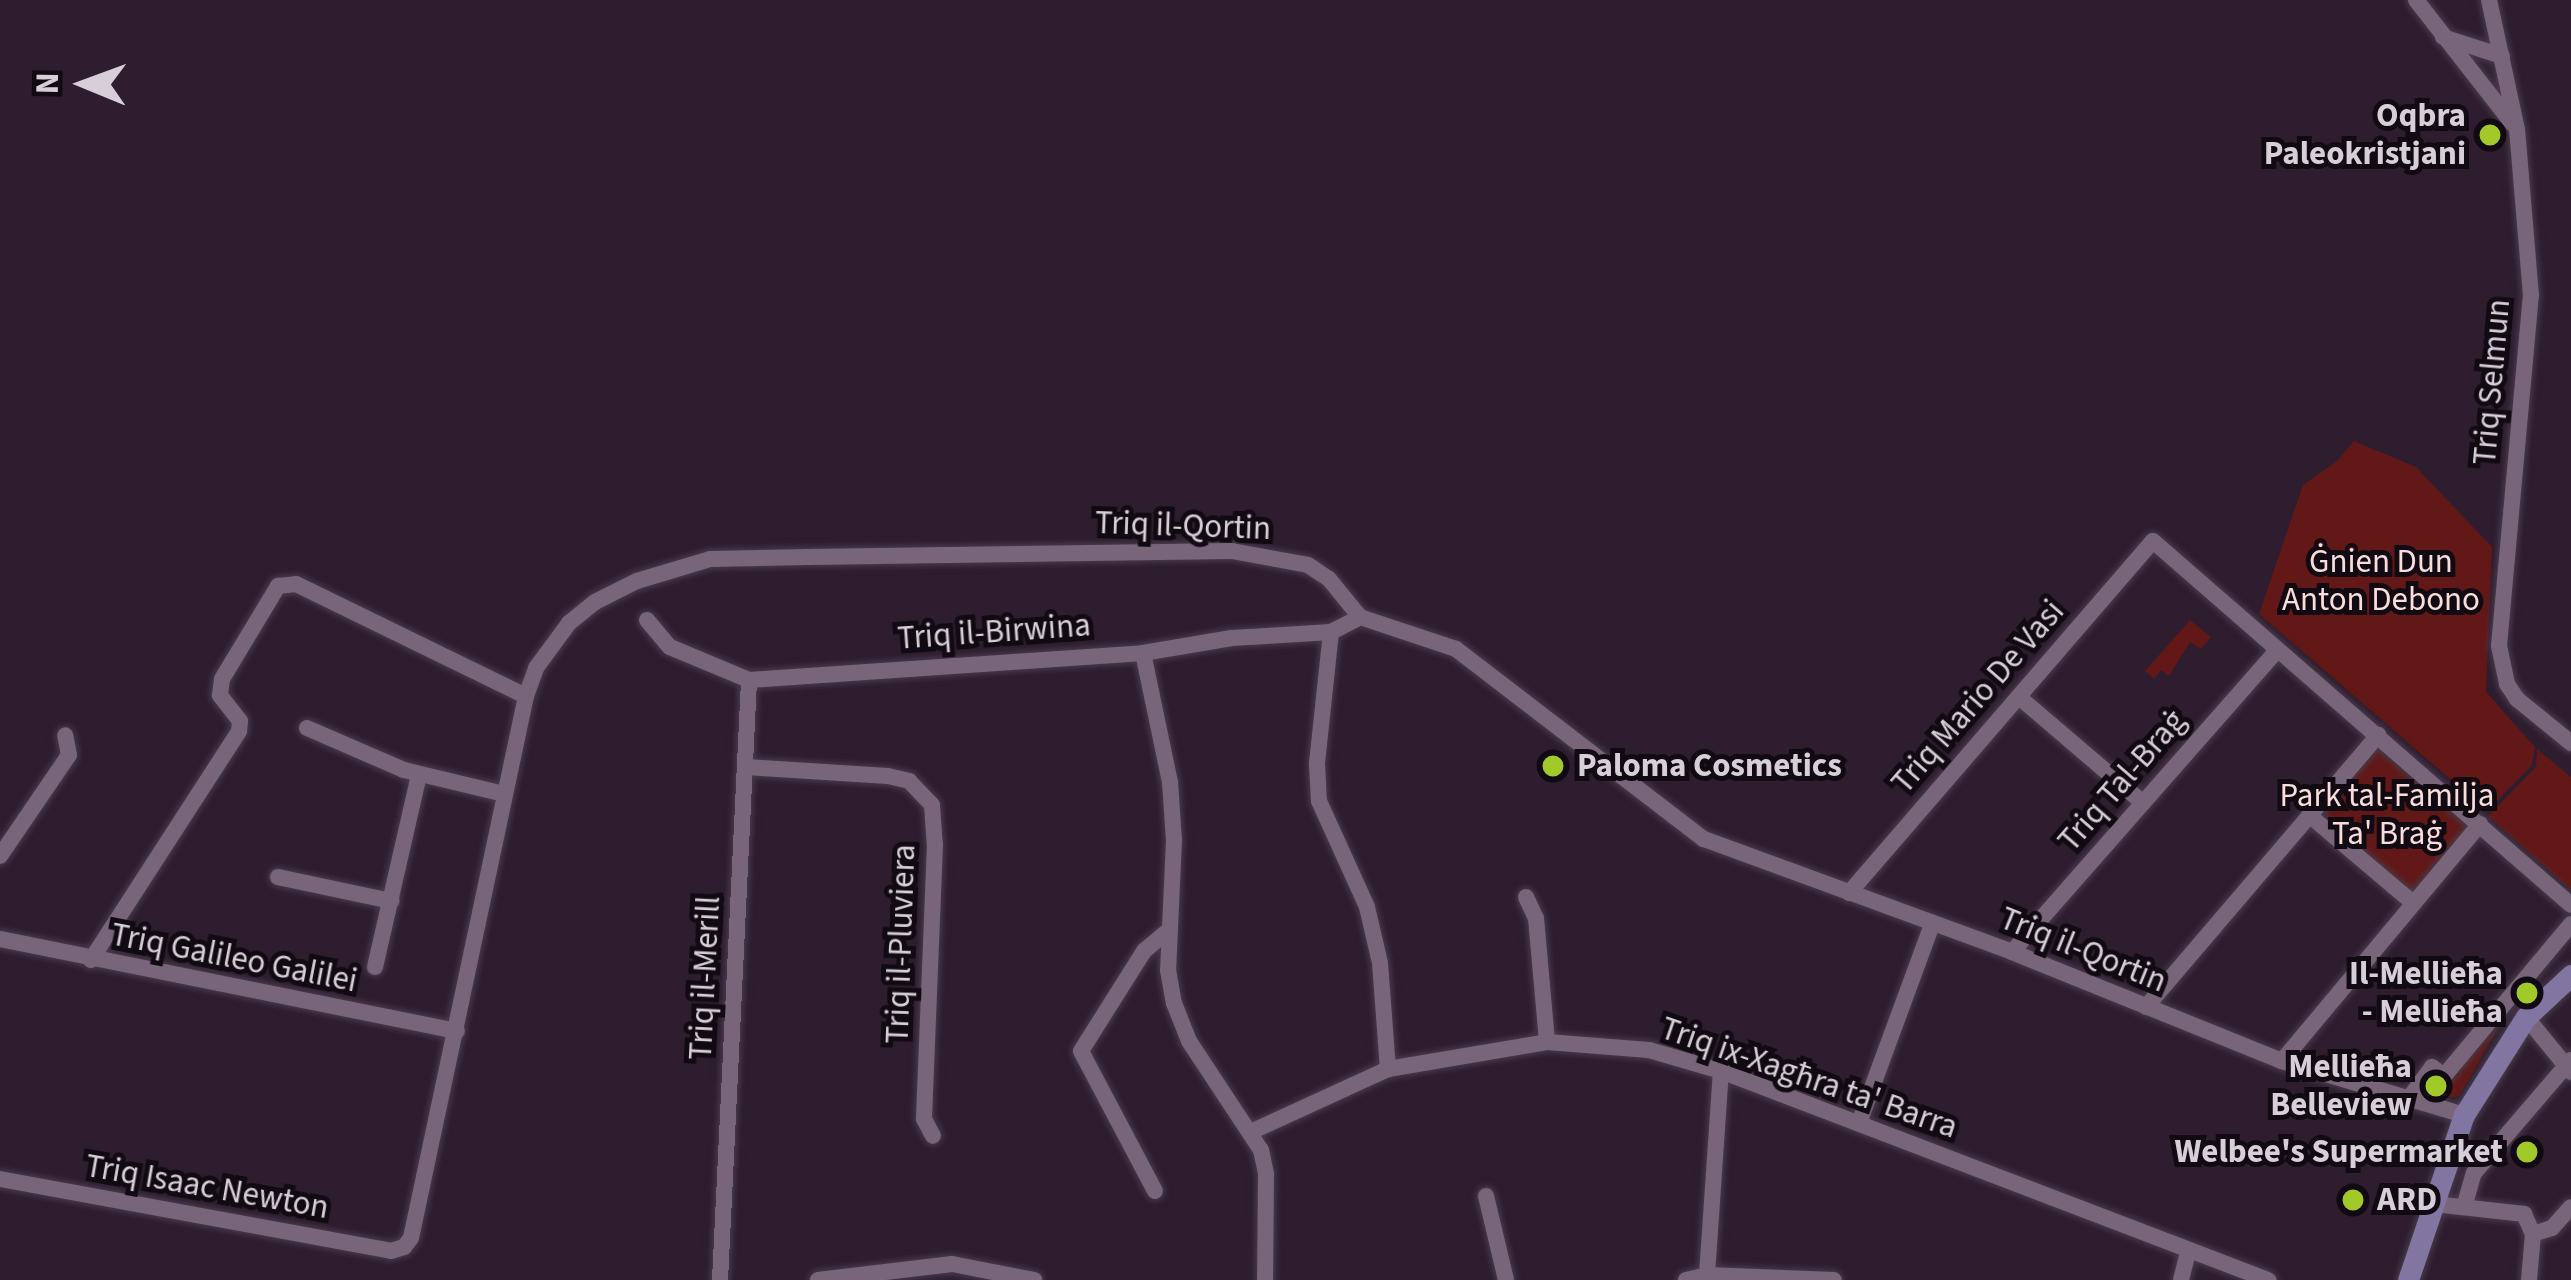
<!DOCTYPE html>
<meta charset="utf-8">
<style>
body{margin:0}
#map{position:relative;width:2571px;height:1280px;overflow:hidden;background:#2d1d2f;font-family:"Source Sans 3",sans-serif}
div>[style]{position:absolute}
.green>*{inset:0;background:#621816}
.roads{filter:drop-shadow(0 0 3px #483b4a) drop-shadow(0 0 3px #483b4a)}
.minor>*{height:16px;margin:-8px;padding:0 8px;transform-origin:8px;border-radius:8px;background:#78657a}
.major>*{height:21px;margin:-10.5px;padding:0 10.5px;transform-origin:10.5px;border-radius:10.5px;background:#8175a2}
.dots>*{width:33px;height:33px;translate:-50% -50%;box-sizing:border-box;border:6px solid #110a12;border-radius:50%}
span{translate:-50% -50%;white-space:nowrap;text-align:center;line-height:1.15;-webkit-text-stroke:10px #110a12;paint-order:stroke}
.poi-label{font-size:33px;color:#d8ceda;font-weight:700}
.right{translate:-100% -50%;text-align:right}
.left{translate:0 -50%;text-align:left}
.street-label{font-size:33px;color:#d8ceda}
.park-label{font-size:33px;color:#f8ddda}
.north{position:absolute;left:24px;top:24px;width:120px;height:120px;-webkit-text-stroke:9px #110a12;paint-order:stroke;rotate:271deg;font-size:33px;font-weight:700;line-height:48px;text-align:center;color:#d8ceda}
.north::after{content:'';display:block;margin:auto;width:42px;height:54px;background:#d8ceda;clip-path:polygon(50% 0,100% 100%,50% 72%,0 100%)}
</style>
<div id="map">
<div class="green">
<i style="clip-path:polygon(2354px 441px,2416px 467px,2492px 547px,2486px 692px,2535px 747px,2532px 765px,2487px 811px,2259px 614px,2303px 485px,2337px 461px)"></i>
<i style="clip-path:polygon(2190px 620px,2211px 637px,2201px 649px,2190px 642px,2169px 676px,2161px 670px,2154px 679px,2145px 671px)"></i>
<i style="clip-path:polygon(2375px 747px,2469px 827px,2412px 895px,2328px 823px,2325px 806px)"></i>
<i style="clip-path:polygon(2537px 749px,2571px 777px,2571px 890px,2488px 816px,2536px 767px)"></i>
<i style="clip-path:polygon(2499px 1027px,2459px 1096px,2434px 1099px,2484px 1039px)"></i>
</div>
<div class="roads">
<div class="minor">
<i style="left:2416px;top:0;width:157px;rotate:52deg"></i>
<i style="left:2489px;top:0;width:132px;rotate:77.8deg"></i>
<i style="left:2517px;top:129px;width:166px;rotate:85.2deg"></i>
<i style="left:2531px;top:294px;width:353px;rotate:95.2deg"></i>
<i style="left:2499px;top:646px;width:39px;rotate:78deg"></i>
<i style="left:2507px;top:684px;width:18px;rotate:56deg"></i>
<i style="left:2517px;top:699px;width:70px;rotate:39.2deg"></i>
<i style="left:2443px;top:37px;width:62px;rotate:17.9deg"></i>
<i style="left:647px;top:620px;width:35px;rotate:50deg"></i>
<i style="left:670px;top:647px;width:86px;rotate:22.7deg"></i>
<i style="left:749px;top:680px;width:395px;rotate:-3.9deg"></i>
<i style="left:1143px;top:653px;width:90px;rotate:-9.6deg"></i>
<i style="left:1232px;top:638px;width:99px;rotate:-3.5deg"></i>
<i style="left:1331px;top:632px;width:33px;rotate:-27deg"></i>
<i style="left:1331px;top:632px;width:133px;rotate:96.1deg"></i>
<i style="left:1317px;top:764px;width:37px;rotate:87deg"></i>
<i style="left:1319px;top:801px;width:116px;rotate:65.6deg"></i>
<i style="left:1367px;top:907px;width:57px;rotate:76.9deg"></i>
<i style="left:1380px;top:963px;width:106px;rotate:85.7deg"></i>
<i style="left:1143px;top:653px;width:132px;rotate:78.2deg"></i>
<i style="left:1170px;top:782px;width:58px;rotate:86.1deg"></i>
<i style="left:1174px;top:840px;width:130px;rotate:92.6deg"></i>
<i style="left:1168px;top:970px;width:34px;rotate:80deg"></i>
<i style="left:1174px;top:1003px;width:41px;rotate:68.5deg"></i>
<i style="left:1189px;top:1041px;width:131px;rotate:56.6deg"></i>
<i style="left:1261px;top:1150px;width:25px;rotate:78deg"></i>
<i style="left:1266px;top:1174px;width:106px;rotate:90.5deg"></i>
<i style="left:2019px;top:697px;width:163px;rotate:40.5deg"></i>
<i style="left:307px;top:728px;width:106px;rotate:23.4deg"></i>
<i style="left:404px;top:770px;width:103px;rotate:13.5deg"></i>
<i style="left:746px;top:767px;width:142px;rotate:3.6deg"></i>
<i style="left:888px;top:776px;width:22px;rotate:13deg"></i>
<i style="left:909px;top:781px;width:33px;rotate:46deg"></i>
<i style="left:932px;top:805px;width:39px;rotate:86deg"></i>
<i style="left:935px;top:844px;width:275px;rotate:92.3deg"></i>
<i style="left:924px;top:1119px;width:19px;rotate:62deg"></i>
<i style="left:2309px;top:815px;width:135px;rotate:40.2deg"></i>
<i style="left:0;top:856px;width:122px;rotate:-55.7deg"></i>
<i style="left:69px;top:755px;width:20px;rotate:-101deg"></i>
<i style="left:278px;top:877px;width:116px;rotate:12deg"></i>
<i style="left:1849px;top:893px;width:465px;rotate:-49.2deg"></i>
<i style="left:2153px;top:541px;width:554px;rotate:41.05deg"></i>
<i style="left:1526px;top:897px;width:23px;rotate:65deg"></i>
<i style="left:1536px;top:918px;width:124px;rotate:84.9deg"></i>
<i style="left:0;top:939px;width:466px;rotate:11.4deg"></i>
<i style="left:2012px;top:952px;width:402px;rotate:-48.7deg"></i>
<i style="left:91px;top:960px;width:273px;rotate:-57.1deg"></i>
<i style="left:239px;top:731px;width:10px;rotate:-84deg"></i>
<i style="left:240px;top:721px;width:33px;rotate:-128deg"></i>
<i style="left:220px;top:695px;width:16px;rotate:-83deg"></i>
<i style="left:222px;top:679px;width:109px;rotate:-58.9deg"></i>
<i style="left:278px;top:586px;width:18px;rotate:-6deg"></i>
<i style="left:296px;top:584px;width:256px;rotate:26deg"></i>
<i style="left:375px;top:967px;width:197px;rotate:-77.1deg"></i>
<i style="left:2146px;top:1007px;width:358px;rotate:-49.5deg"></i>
<i style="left:2526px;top:1017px;width:71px;rotate:50.7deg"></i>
<i style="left:2282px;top:1061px;width:309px;rotate:-50.1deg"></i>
<i style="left:2407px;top:1101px;width:42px;rotate:-53.7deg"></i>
<i style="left:2432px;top:1067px;width:15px;rotate:37deg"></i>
<i style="left:2444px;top:1076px;width:198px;rotate:-50.1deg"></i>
<i style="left:1859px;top:1123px;width:211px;rotate:-69.8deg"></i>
<i style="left:1253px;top:1131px;width:149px;rotate:-24.7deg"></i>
<i style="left:1388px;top:1069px;width:161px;rotate:-9.6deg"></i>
<i style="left:1547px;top:1042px;width:102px;rotate:4.5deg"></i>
<i style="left:1649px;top:1050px;width:75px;rotate:16.3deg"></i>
<i style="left:1721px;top:1071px;width:586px;rotate:20.91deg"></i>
<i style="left:0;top:1179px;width:398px;rotate:10.4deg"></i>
<i style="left:391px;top:1251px;width:14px;rotate:-17deg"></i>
<i style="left:404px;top:1247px;width:11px;rotate:-52deg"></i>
<i style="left:411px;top:1238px;width:554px;rotate:-78.02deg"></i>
<i style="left:526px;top:696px;width:30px;rotate:-70deg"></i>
<i style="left:536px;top:668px;width:56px;rotate:-53.7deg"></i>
<i style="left:569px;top:623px;width:33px;rotate:-39deg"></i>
<i style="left:595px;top:602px;width:47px;rotate:-26.6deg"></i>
<i style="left:637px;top:581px;width:76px;rotate:-16.8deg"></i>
<i style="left:710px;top:559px;width:98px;rotate:-1.2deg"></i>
<i style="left:808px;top:557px;width:424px;rotate:-0.8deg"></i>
<i style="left:1232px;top:551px;width:77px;rotate:10.4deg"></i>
<i style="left:1308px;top:565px;width:25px;rotate:34deg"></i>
<i style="left:1329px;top:579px;width:49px;rotate:50.8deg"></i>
<i style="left:1360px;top:617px;width:101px;rotate:18.4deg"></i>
<i style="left:1456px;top:649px;width:312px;rotate:37.5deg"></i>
<i style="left:1704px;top:839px;width:328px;rotate:20.1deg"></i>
<i style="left:2012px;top:952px;width:291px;rotate:22deg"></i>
<i style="left:2282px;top:1061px;width:190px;rotate:16.5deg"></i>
<i style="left:1155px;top:1191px;width:158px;rotate:-117.9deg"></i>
<i style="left:1081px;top:1051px;width:118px;rotate:-57.8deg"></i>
<i style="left:1144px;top:951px;width:34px;rotate:-40deg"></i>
<i style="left:1486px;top:1196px;width:86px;rotate:76.6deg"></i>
<i style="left:2434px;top:1204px;width:91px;rotate:6.3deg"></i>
<i style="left:2524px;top:1214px;width:22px;rotate:66deg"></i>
<i style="left:2533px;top:1234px;width:46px;rotate:95deg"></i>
<i style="left:2464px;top:1207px;width:35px;rotate:-74deg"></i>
<i style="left:2474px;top:1173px;width:149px;rotate:-49.4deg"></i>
<i style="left:2533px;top:1234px;width:20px;rotate:-18deg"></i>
<i style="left:2552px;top:1228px;width:28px;rotate:-48deg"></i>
<i style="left:1707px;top:1275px;width:204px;rotate:-86.1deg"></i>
<i style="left:720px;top:1280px;width:601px;rotate:-87.23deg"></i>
<i style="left:818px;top:1280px;width:135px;rotate:-6.8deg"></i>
<i style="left:952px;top:1264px;width:84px;rotate:11deg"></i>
<i style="left:1686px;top:1280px;width:22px;rotate:-13deg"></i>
<i style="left:1707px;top:1275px;width:127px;rotate:2.3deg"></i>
<i style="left:2181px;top:1280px;width:29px;rotate:-76deg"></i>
</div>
<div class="major">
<i style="left:2408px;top:1280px;width:174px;rotate:-71.3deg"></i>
<i style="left:2464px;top:1115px;width:116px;rotate:-57.7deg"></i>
<i style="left:2526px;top:1017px;width:62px;rotate:-43deg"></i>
</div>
</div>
<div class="dots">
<i style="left:2490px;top:135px;background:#a1c929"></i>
<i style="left:1553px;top:766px;background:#a1c929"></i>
<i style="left:2527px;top:993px;background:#a1c929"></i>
<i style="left:2436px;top:1086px;background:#a1c929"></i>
<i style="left:2527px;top:1152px;background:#a1c929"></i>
<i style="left:2353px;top:1200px;background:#a1c929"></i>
</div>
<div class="poi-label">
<span class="right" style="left:2466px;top:135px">Oqbra<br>Paleokristjani</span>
<span class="left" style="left:1577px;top:766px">Paloma Cosmetics</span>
<span class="right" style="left:2503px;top:993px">Il-Mellieħa<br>- Mellieħa</span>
<span class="right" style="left:2412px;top:1086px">Mellieħa<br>Belleview</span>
<span class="right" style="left:2503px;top:1152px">Welbee's Supermarket</span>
<span class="left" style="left:2377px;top:1200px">ARD</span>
</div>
<div class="street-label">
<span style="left:2492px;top:382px;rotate:-85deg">Triq Selmun</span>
<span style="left:1183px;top:526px;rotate:2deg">Triq il-Qortin</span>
<span style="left:994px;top:632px;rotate:-4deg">Triq il-Birwina</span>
<span style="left:1978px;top:697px;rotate:-49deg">Triq Mario De Vasi</span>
<span style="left:2122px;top:781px;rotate:-49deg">Triq Tal-Braġ</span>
<span style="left:901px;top:944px;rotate:-88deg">Triq il-Pluviera</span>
<span style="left:2083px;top:950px;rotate:22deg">Triq il-Qortin</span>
<span style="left:234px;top:958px;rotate:11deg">Triq Galileo Galilei</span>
<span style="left:705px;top:978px;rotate:-87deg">Triq il-Merill</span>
<span style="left:1809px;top:1078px;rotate:19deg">Triq ix-Xagħra ta' Barra</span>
<span style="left:207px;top:1187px;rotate:10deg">Triq Isaac Newton</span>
</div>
<div class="park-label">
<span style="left:2381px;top:581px">Ġnien Dun<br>Anton Debono</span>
<span style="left:2387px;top:815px">Park tal-Familja<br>Ta' Braġ</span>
</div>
<div class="north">N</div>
</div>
